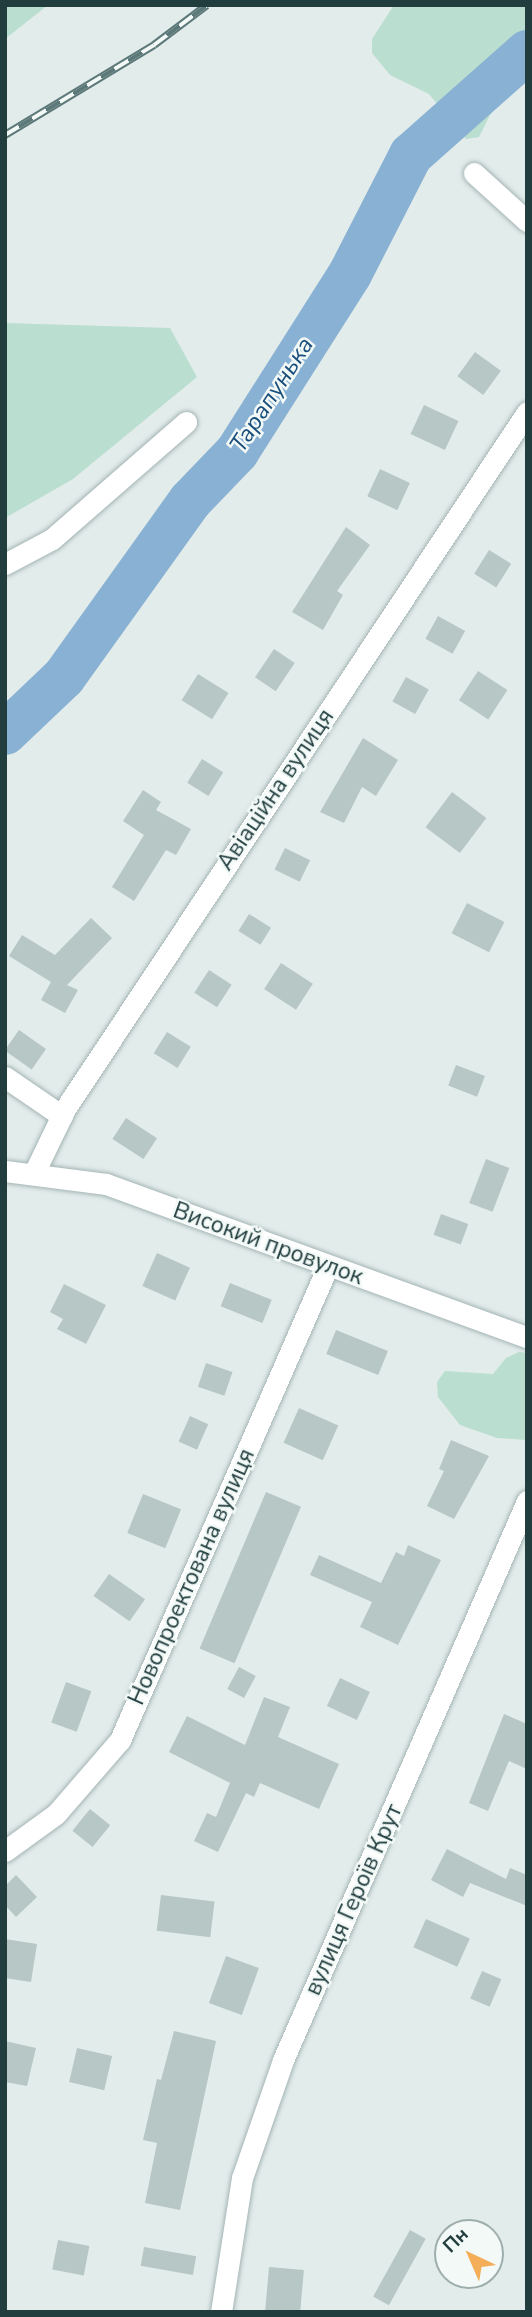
<!DOCTYPE html>
<meta charset="utf-8">
<style>
body{margin:0}
#map{position:relative;width:532px;height:2317px;overflow:hidden;background:#e2eceb;font-family:"Nunito Sans",sans-serif}
div>[style]{position:absolute}
.green>*{inset:0;background:#badecf}
.river>*{height:44px;margin:-22px;padding:0 22px;transform-origin:22px;border-radius:22px;background:#89b1d3}
.building>*{inset:0;background:#b7c7c5;transform-origin:0 0}
.roads{filter:drop-shadow(0 0 2px #a4b4b4) drop-shadow(0 0 2px #a4b4b4)}
.minor>*{height:21px;margin:-10.5px;padding:0 10.5px;transform-origin:10.5px;border-radius:10.5px;background:#fff}
.rail>*{height:8px;margin-top:-4px;transform-origin:0;background:repeating-linear-gradient(90deg,#f2f9f7 0 16px,#5c7879 0 32px);box-sizing:border-box;border-block:2px solid #5c7879}
span{translate:-50% -50%;white-space:nowrap;text-align:center;line-height:1.15;-webkit-text-stroke:5px #f2f9f7;paint-order:stroke}
.street-label{font-size:23px;color:#213d3e}
.water-label{font-size:24px;color:#1a4e7b;font-style:italic}
.frame{position:absolute;inset:0;border:7px solid #213d3e;pointer-events:none}
.north{position:absolute;left:434px;top:2219px;width:70px;height:70px;box-sizing:border-box;background:#f2f9f7;border:2px solid #9eaead;border-radius:50%;rotate:316deg;font-size:19px;font-weight:700;line-height:28px;text-align:center;color:#213d3e}
.north::after{content:'';display:block;margin:auto;width:24px;height:32px;background:#f4ad58;clip-path:polygon(50% 0,100% 100%,50% 72%,0 100%)}
</style>
<div id="map">
<div class="green">
<i style="clip-path:polygon(5px 5px,48px 5px,5px 39px)"></i>
<i style="clip-path:polygon(394px 5px,527px 5px,527px 75px,492px 111px,479px 137px,466px 139px,429px 94px,390px 75px,372px 53px,372px 39px)"></i>
<i style="clip-path:polygon(5px 323px,170px 328px,197px 377px,73px 479px,5px 518px)"></i>
<i style="clip-path:polygon(519px 1352px,527px 1353px,527px 1440px,497px 1438px,460px 1425px,438px 1397px,437px 1382px,445px 1371px,493px 1374px,506px 1358px)"></i>
</div>
<div class="river">
<i style="left:5px;top:733px;width:81px;rotate:-43.5deg"></i>
<i style="left:64px;top:677px;width:216px;rotate:-54.4deg"></i>
<i style="left:190px;top:501px;width:68px;rotate:-46.2deg"></i>
<i style="left:237px;top:452px;width:211px;rotate:-57.6deg"></i>
<i style="left:350px;top:274px;width:134px;rotate:-62.9deg"></i>
<i style="left:411px;top:155px;width:155px;rotate:-41.6deg"></i>
</div>
<div class="building">
<i style="left:475px;top:352px;width:32px;height:30px;rotate:36deg"></i>
<i style="left:424px;top:405px;width:38px;height:32px;rotate:25deg"></i>
<i style="left:380px;top:469px;width:33px;height:30px;rotate:25deg"></i>
<i style="clip-path:polygon(346px 527px,370px 545px,337px 591px,343px 595px,323px 630px,292px 612px)"></i>
<i style="left:489px;top:550px;width:26px;height:28px;rotate:32deg"></i>
<i style="left:438px;top:616px;width:31px;height:26px;rotate:29deg"></i>
<i style="left:274px;top:649px;width:25px;height:34px;rotate:34deg"></i>
<i style="left:478px;top:671px;width:35px;height:35px;rotate:33deg"></i>
<i style="left:198px;top:674px;width:36px;height:31px;rotate:32deg"></i>
<i style="left:406px;top:677px;width:26px;height:28px;rotate:29deg"></i>
<i style="clip-path:polygon(363px 738px,398px 760px,376px 796px,362px 787px,344px 823px,320px 812px)"></i>
<i style="left:202px;top:759px;width:25px;height:28px;rotate:32deg"></i>
<i style="clip-path:polygon(143px 790px,161px 802px,156px 810px,191px 829px,176px 855px,166px 850px,134px 901px,112px 887px,144px 835px,123px 821px)"></i>
<i style="left:452px;top:792px;width:43px;height:44px;rotate:37deg"></i>
<i style="left:285px;top:848px;width:28px;height:24px;rotate:26deg"></i>
<i style="left:467px;top:903px;width:42px;height:34px;rotate:27deg"></i>
<i style="left:249px;top:914px;width:26px;height:20px;rotate:32deg"></i>
<i style="clip-path:polygon(91px 918px,112px 938px,67px 985px,78px 990px,65px 1013px,41px 1000px,51px 982px,9px 956px,22px 935px,55px 955px)"></i>
<i style="left:281px;top:963px;width:38px;height:31px;rotate:33deg"></i>
<i style="left:209px;top:970px;width:27px;height:27px;rotate:33deg"></i>
<i style="left:19px;top:1030px;width:33px;height:25px;rotate:35deg"></i>
<i style="left:167px;top:1032px;width:28px;height:25px;rotate:32deg"></i>
<i style="left:456px;top:1065px;width:31px;height:22px;rotate:21deg"></i>
<i style="left:126px;top:1118px;width:37px;height:25px;rotate:33deg"></i>
<i style="left:486px;top:1159px;width:25px;height:47px;rotate:21deg"></i>
<i style="left:441px;top:1214px;width:29px;height:22px;rotate:20deg"></i>
<i style="left:157px;top:1253px;width:36px;height:36px;rotate:24deg"></i>
<i style="left:230px;top:1283px;width:45px;height:25px;rotate:22deg"></i>
<i style="clip-path:polygon(64px 1284px,106px 1305px,86px 1344px,57px 1329px,63px 1319px,50px 1312px)"></i>
<i style="left:336px;top:1330px;width:56px;height:26px;rotate:22deg"></i>
<i style="left:206px;top:1363px;width:28px;height:25px;rotate:19deg"></i>
<i style="left:299px;top:1408px;width:43px;height:38px;rotate:24deg"></i>
<i style="left:190px;top:1416px;width:20px;height:28px;rotate:24deg"></i>
<i style="clip-path:polygon(451px 1440px,489px 1456px,454px 1519px,427px 1506px,444px 1471px,439px 1469px)"></i>
<i style="left:266px;top:1492px;width:38px;height:170px;rotate:23deg"></i>
<i style="left:143px;top:1494px;width:41px;height:42px;rotate:22deg"></i>
<i style="clip-path:polygon(408px 1545px,441px 1560px,398px 1645px,360px 1627px,372px 1602px,310px 1575px,319px 1555px,381px 1583px,396px 1552px,404px 1556px)"></i>
<i style="left:109px;top:1574px;width:44px;height:27px;rotate:35deg"></i>
<i style="left:239px;top:1667px;width:19px;height:25px;rotate:28deg"></i>
<i style="left:340px;top:1678px;width:33px;height:31px;rotate:25deg"></i>
<i style="left:66px;top:1682px;width:27px;height:43px;rotate:20deg"></i>
<i style="clip-path:polygon(264px 1697px,290px 1707px,278px 1737px,339px 1764px,319px 1809px,260px 1783px,254px 1797px,246px 1793px,218px 1852px,194px 1841px,207px 1813px,216px 1817px,230px 1783px,169px 1752px,187px 1716px,245px 1745px)"></i>
<i style="clip-path:polygon(504px 1714px,527px 1724px,527px 1769px,509px 1761px,488px 1811px,469px 1803px)"></i>
<i style="left:90px;top:1809px;width:26px;height:28px;rotate:39deg"></i>
<i style="clip-path:polygon(447px 1849px,506px 1879px,510px 1868px,527px 1875px,527px 1906px,470px 1883px,463px 1897px,431px 1880px)"></i>
<i style="clip-path:polygon(16px 1875px,37px 1897px,16px 1917px,5px 1905px,5px 1886px)"></i>
<i style="left:161px;top:1895px;width:54px;height:36px;rotate:7deg"></i>
<i style="left:426px;top:1919px;width:48px;height:31px;rotate:24deg"></i>
<i style="clip-path:polygon(5px 1939px,37px 1944px,31px 1982px,5px 1978px)"></i>
<i style="left:226px;top:1956px;width:35px;height:50px;rotate:20deg"></i>
<i style="left:482px;top:1971px;width:21px;height:30px;rotate:23deg"></i>
<i style="clip-path:polygon(174px 2031px,216px 2041px,180px 2210px,145px 2203px,157px 2143px,143px 2140px,157px 2079px,161px 2080px)"></i>
<i style="clip-path:polygon(5px 2041px,36px 2048px,27px 2086px,5px 2082px)"></i>
<i style="left:77px;top:2048px;width:36px;height:35px;rotate:13deg"></i>
<i style="left:410px;top:2230px;width:18px;height:76px;rotate:29deg"></i>
<i style="left:58px;top:2240px;width:32px;height:30px;rotate:11deg"></i>
<i style="left:144px;top:2247px;width:53px;height:19px;rotate:10deg"></i>
<i style="left:269px;top:2267px;width:35px;height:45px;rotate:5deg"></i>
</div>
<div class="roads">
<div class="minor">
<i style="left:474px;top:173px;width:72px;rotate:42.2deg"></i>
<i style="left:5px;top:564px;width:53px;rotate:-28deg"></i>
<i style="left:52px;top:539px;width:178px;rotate:-41.1deg"></i>
<i style="left:5px;top:1077px;width:69px;rotate:34.4deg"></i>
<i style="left:5px;top:1171px;width:102px;rotate:7.3deg"></i>
<i style="left:106px;top:1184px;width:448px;rotate:20deg"></i>
<i style="left:34px;top:1173px;width:71px;rotate:-64.2deg"></i>
<i style="left:65px;top:1109px;width:836px;rotate:-56.46deg"></i>
<i style="left:5px;top:1851px;width:63px;rotate:-36deg"></i>
<i style="left:56px;top:1814px;width:98px;rotate:-49.1deg"></i>
<i style="left:120px;top:1740px;width:518px;rotate:-66.31deg"></i>
<i style="left:221px;top:2312px;width:136px;rotate:-81.1deg"></i>
<i style="left:242px;top:2178px;width:125px;rotate:-70.8deg"></i>
<i style="left:283px;top:2060px;width:610px;rotate:-66.42deg"></i>
</div>
</div>
<div class="rail">
<i style="left:5px;top:135px;width:174px;rotate:-31.1deg"></i>
<i style="left:154px;top:45px;width:66px;rotate:-37deg"></i>
</div>
<div class="street-label">
<span style="left:276px;top:790px;rotate:-56deg">Авіаційна вулиця</span>
<span style="left:268px;top:1244px;rotate:20deg">Високий провулок</span>
<span style="left:192px;top:1577px;rotate:-66deg">Новопроектована вулиця</span>
<span style="left:354px;top:1900px;rotate:-66deg">вулиця Героїв Крут</span>
</div>
<div class="water-label">
<span style="left:272px;top:395px;rotate:-57deg">Тарапунька</span>
</div>
<div class="frame"></div>
<div class="north">Пн</div>
</div>
